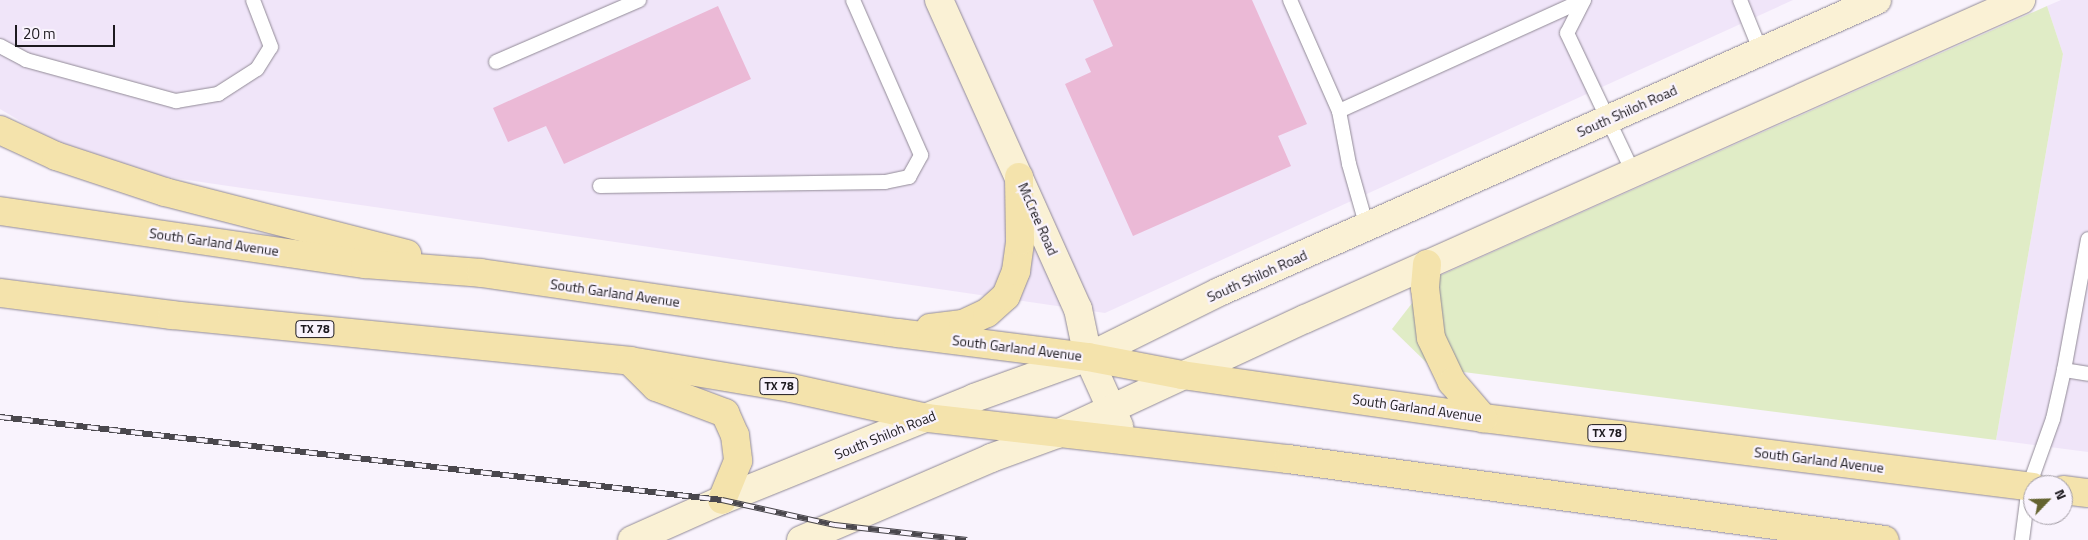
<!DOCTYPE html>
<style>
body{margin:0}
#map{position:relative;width:2088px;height:540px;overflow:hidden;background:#f9f3fd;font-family:"Titillium Web",sans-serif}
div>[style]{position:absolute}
.built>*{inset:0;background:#f0e5f9}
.green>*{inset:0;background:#e0ecc6}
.building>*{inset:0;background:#ebb9d6}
.roads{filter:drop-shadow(0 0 1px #918a96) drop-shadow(0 0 1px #918a96)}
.lane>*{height:14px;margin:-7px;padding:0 7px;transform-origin:7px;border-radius:7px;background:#fff}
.secondary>*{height:28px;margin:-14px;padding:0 14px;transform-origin:14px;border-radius:14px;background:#faf1d5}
.primary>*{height:28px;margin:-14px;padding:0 14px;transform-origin:14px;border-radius:14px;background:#f4e3ac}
.rail>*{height:5.5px;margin-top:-2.75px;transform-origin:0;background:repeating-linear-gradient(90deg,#f9f3fd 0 11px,#4a474d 0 22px);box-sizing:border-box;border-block:1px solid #4a474d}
span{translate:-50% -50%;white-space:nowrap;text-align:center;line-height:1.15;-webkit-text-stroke:4.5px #f9f3fd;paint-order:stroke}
.shield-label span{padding:1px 4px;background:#f9f3fd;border:1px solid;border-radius:4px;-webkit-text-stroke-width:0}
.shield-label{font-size:12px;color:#1d1a1f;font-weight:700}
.street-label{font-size:14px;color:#1d1a1f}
.north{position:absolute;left:2023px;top:475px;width:50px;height:50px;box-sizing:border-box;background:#f9f3fd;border:1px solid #a19ca4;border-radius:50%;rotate:66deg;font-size:14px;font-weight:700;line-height:20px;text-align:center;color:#1d1a1f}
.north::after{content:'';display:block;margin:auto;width:18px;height:22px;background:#64632f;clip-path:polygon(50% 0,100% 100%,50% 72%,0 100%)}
.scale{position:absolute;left:15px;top:25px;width:100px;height:22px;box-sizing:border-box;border:2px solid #1d1a1f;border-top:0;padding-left:6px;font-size:15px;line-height:18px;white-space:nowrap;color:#1d1a1f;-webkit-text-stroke:4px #f9f3fd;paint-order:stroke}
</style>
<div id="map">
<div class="built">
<i style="clip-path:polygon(0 0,1793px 0,1105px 313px,98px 167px,0 109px)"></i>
<i style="clip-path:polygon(2061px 0,2088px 0,2088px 452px,1996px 440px,2063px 54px,2047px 6px)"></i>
</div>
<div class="green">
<i style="clip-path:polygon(2047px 6px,2063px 54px,1996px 440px,1432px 368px,1392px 329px,1430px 280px)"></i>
</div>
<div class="building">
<i style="clip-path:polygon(1093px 0,1252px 0,1307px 124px,1278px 136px,1291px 166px,1133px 236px,1065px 84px,1091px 72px,1085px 59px,1113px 46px)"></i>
<i style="clip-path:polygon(718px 6px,751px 79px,564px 164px,546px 126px,508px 142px,493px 108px)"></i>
</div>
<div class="roads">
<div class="lane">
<i style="left:1290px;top:0;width:121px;rotate:66.2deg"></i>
<i style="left:1339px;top:111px;width:269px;rotate:-24.4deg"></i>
<i style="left:1584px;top:0;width:37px;rotate:117deg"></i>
<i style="left:1567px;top:33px;width:154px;rotate:64.6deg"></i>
<i style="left:1740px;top:0;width:56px;rotate:68deg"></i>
<i style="left:0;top:46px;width:30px;rotate:28deg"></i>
<i style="left:26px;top:60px;width:156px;rotate:15.3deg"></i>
<i style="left:176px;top:101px;width:43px;rotate:-9.5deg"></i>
<i style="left:218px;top:94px;width:46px;rotate:-32.7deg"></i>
<i style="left:257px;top:69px;width:26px;rotate:-58deg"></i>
<i style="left:271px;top:47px;width:50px;rotate:-111deg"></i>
<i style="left:496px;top:62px;width:156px;rotate:-23.4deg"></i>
<i style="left:1339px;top:111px;width:54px;rotate:79.3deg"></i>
<i style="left:1349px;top:164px;width:66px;rotate:74.1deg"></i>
<i style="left:600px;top:186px;width:285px;rotate:-0.8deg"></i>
<i style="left:885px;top:182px;width:25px;rotate:-12deg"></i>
<i style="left:909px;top:177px;width:25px;rotate:-61deg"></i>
<i style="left:921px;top:155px;width:169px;rotate:-113.7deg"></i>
<i style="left:2064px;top:370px;width:24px;rotate:9deg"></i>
<i style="left:2022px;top:540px;width:54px;rotate:-82.6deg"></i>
<i style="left:2029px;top:486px;width:71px;rotate:-70.3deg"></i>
<i style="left:2053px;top:419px;width:50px;rotate:-77.3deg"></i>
<i style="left:2064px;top:370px;width:133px;rotate:-79.6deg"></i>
</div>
<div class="secondary">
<i style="left:939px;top:0;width:339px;rotate:65.8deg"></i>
<i style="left:1078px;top:309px;width:49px;rotate:78.2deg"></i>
<i style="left:1088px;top:357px;width:76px;rotate:65.8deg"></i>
<i style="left:632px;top:540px;width:98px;rotate:-24deg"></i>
<i style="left:722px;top:500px;width:272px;rotate:-22deg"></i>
<i style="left:974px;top:398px;width:121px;rotate:-19.8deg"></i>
<i style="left:1088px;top:357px;width:146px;rotate:-26.4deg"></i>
<i style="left:1219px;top:292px;width:720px;rotate:-23.93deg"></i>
<i style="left:801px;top:540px;width:207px;rotate:-23.3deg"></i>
<i style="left:991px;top:458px;width:70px;rotate:-20deg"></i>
<i style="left:1057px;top:434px;width:273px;rotate:-24.9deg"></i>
<i style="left:1305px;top:319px;width:784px;rotate:-24.01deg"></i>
</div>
<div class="primary">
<i style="left:0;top:130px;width:62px;rotate:24.9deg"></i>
<i style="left:56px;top:156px;width:115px;rotate:18.3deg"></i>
<i style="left:165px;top:192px;width:250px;rotate:14.4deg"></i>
<i style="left:0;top:211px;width:369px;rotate:8.3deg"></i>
<i style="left:365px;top:264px;width:116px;rotate:4.4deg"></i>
<i style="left:481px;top:273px;width:421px;rotate:8.2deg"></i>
<i style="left:898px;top:333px;width:192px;rotate:7.2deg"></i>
<i style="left:1088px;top:357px;width:96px;rotate:10.8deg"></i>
<i style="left:1182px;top:375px;width:304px;rotate:8.1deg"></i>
<i style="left:1483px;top:418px;width:554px;rotate:7.15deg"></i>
<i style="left:1427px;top:264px;width:24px;rotate:95deg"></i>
<i style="left:1425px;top:288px;width:50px;rotate:83.2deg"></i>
<i style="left:1431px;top:338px;width:49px;rotate:64.5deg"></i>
<i style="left:1452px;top:382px;width:48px;rotate:49.3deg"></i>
<i style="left:0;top:293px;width:173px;rotate:7.3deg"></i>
<i style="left:172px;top:315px;width:460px;rotate:5.7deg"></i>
<i style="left:630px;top:361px;width:163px;rotate:9.5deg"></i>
<i style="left:791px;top:388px;width:139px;rotate:12.4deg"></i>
<i style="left:927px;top:418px;width:363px;rotate:6.5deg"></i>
<i style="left:1288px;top:459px;width:602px;rotate:7.73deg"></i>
<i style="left:930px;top:328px;width:33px;rotate:-7deg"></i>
<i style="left:963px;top:324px;width:26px;rotate:-25deg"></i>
<i style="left:987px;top:313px;width:25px;rotate:-42deg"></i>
<i style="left:1006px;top:296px;width:27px;rotate:-68deg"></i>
<i style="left:1016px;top:271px;width:30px;rotate:-82deg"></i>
<i style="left:1020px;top:241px;width:64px;rotate:-90.9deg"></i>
<i style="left:630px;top:361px;width:37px;rotate:45deg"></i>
<i style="left:656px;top:387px;width:74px;rotate:20.6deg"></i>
<i style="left:725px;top:413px;width:24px;rotate:66deg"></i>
<i style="left:735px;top:435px;width:26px;rotate:83deg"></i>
<i style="left:738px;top:461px;width:42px;rotate:112.3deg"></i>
<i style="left:2063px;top:490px;width:25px;rotate:7deg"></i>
</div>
</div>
<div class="rail">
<i style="left:0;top:417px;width:727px;rotate:6.56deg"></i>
<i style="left:722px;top:500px;width:116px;rotate:12.5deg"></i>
<i style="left:835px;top:525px;width:133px;rotate:6.5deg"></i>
</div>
<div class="shield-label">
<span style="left:315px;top:329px">TX 78</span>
<span style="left:779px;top:386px">TX 78</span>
<span style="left:1607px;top:433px">TX 78</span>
</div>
<div class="street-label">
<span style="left:1627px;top:111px;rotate:-24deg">South Shiloh Road</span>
<span style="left:1038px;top:219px;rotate:66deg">McCree Road</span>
<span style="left:214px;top:242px;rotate:8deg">South Garland Avenue</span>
<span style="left:1257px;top:276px;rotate:-24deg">South Shiloh Road</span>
<span style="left:615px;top:293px;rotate:8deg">South Garland Avenue</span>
<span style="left:1017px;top:348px;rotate:7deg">South Garland Avenue</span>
<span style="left:1417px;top:408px;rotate:8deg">South Garland Avenue</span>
<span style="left:885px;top:435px;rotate:-22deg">South Shiloh Road</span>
<span style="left:1819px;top:460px;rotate:7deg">South Garland Avenue</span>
</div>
<div class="north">N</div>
<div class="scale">20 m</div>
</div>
